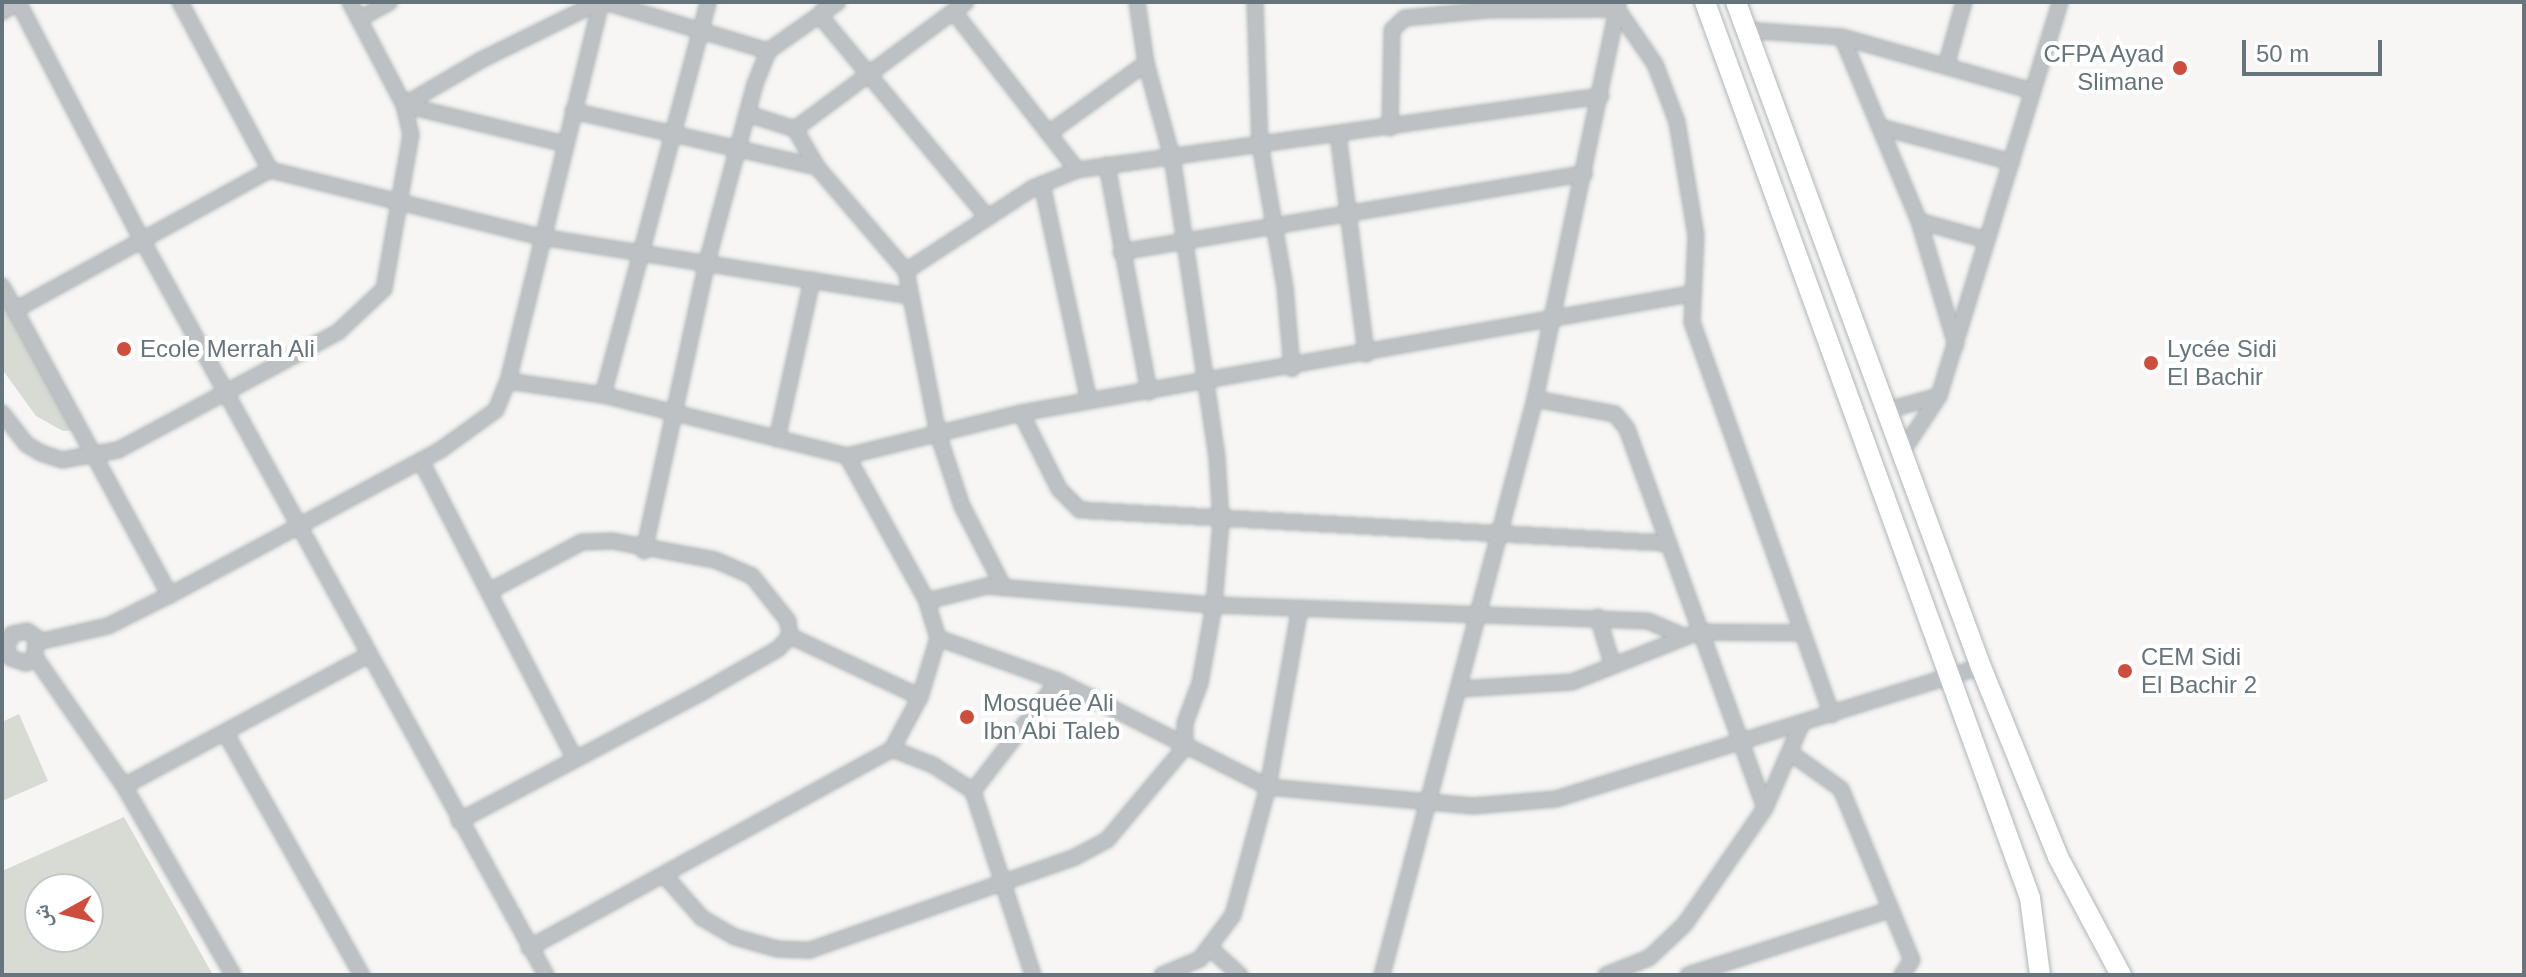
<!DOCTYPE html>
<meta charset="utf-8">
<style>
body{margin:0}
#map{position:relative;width:2526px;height:977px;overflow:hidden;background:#f7f6f4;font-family:Helvetica,"Noto Naskh Arabic",sans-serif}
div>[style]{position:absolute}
.green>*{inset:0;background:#d7dbd4}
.roads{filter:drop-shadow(0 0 2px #afb6b8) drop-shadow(0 0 2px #afb6b8)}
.street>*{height:14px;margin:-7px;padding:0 7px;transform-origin:7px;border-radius:7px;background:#bdc1c4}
.secondary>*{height:20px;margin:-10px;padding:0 10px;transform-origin:10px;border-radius:10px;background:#fff}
.dots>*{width:22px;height:22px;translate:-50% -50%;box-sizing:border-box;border:4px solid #fff;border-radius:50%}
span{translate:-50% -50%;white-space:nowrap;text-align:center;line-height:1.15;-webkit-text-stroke:8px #fff;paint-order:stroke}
.poi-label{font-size:24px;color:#66757b}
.right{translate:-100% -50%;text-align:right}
.left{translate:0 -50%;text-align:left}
.frame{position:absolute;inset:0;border:4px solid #66757b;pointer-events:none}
.north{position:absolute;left:24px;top:873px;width:80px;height:80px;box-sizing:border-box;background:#fff;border:2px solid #c2c8ca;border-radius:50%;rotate:262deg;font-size:22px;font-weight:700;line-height:32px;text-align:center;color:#66757b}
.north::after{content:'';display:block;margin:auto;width:28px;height:36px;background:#ce4e3d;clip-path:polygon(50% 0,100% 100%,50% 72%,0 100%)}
.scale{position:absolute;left:2242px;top:40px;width:140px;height:36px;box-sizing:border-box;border:4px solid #66757b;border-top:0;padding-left:10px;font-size:24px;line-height:28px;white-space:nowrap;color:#66757b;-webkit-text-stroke:6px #fff;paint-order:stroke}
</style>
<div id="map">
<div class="green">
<i style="clip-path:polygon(2px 298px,76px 430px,63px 431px,36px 416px,2px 369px)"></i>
<i style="clip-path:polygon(19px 714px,48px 781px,2px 801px,2px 722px)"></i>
<i style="clip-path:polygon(evenodd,124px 817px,213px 975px,2px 975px,2px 871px,124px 817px,40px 889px,88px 889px,88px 937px,40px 937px,40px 889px)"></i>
</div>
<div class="roads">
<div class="street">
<i style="left:18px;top:2px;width:266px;rotate:62.5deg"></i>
<i style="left:141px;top:238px;width:841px;rotate:61.21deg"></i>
<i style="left:180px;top:2px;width:191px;rotate:61.8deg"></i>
<i style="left:270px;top:170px;width:279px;rotate:13.9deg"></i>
<i style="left:541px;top:237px;width:373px;rotate:9.1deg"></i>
<i style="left:605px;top:2px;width:170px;rotate:16.7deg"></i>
<i style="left:1255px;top:2px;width:142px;rotate:88deg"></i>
<i style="left:1260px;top:144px;width:145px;rotate:80.1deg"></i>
<i style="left:1285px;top:287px;width:82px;rotate:85.1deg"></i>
<i style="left:823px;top:10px;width:7px;rotate:106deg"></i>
<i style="left:821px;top:17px;width:260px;rotate:50.3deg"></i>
<i style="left:2px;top:12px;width:19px;rotate:-32deg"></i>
<i style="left:954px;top:12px;width:200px;rotate:52.1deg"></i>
<i style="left:359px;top:19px;width:35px;rotate:-29deg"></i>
<i style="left:1745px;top:30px;width:97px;rotate:4.1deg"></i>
<i style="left:1842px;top:37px;width:198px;rotate:15.8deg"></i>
<i style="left:1842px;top:37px;width:199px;rotate:67.3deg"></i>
<i style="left:1919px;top:221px;width:129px;rotate:73.4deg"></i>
<i style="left:1946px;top:66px;width:66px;rotate:-74.3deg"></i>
<i style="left:404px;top:105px;width:89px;rotate:-30.3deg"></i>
<i style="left:481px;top:60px;width:131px;rotate:-26.2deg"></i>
<i style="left:404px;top:105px;width:166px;rotate:13.6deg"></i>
<i style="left:573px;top:111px;width:250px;rotate:12.9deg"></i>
<i style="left:748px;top:114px;width:49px;rotate:17.7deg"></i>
<i style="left:795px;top:129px;width:44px;rotate:59.9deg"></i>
<i style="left:817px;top:167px;width:137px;rotate:49.4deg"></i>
<i style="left:906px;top:271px;width:166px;rotate:78.9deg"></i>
<i style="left:938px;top:434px;width:76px;rotate:71.6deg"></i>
<i style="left:962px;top:506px;width:92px;rotate:62.9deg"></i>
<i style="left:1390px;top:128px;width:98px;rotate:-88.8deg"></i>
<i style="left:1392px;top:30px;width:18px;rotate:-43deg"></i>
<i style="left:1405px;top:18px;width:83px;rotate:-5.5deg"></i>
<i style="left:1488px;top:10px;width:129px;rotate:-0.4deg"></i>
<i style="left:1617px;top:9px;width:67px;rotate:55.4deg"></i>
<i style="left:1655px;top:64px;width:62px;rotate:69.2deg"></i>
<i style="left:1677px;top:122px;width:115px;rotate:80.5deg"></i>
<i style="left:1696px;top:235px;width:87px;rotate:92.6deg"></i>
<i style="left:1692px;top:322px;width:417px;rotate:70.4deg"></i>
<i style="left:1884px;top:128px;width:132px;rotate:14.9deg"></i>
<i style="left:795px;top:129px;width:213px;rotate:-36.6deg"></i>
<i style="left:1049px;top:133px;width:120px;rotate:-35.8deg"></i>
<i style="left:1338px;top:134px;width:222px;rotate:82.7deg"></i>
<i style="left:1107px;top:165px;width:231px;rotate:79.5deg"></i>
<i style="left:1042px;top:184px;width:222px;rotate:77.8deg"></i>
<i style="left:1919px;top:221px;width:70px;rotate:15.8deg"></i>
<i style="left:1121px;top:252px;width:470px;rotate:-9.6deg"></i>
<i style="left:906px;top:271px;width:152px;rotate:-33.2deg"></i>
<i style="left:1033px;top:188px;width:48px;rotate:-22.2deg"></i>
<i style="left:1077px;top:170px;width:529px;rotate:-8.04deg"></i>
<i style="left:2px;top:286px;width:352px;rotate:61.5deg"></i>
<i style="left:15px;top:310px;width:291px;rotate:-28.8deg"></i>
<i style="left:508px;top:381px;width:96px;rotate:8.4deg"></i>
<i style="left:603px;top:395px;width:252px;rotate:14deg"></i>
<i style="left:847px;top:456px;width:179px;rotate:-13.9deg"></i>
<i style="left:1021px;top:413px;width:680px;rotate:-10.09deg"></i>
<i style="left:603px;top:395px;width:407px;rotate:-75deg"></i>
<i style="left:1939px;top:396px;width:412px;rotate:-72.9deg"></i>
<i style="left:1535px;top:399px;width:81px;rotate:10.6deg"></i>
<i style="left:1615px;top:414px;width:19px;rotate:51deg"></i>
<i style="left:1627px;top:429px;width:403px;rotate:70deg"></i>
<i style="left:1884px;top:411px;width:57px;rotate:-15.3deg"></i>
<i style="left:1939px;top:396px;width:71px;rotate:123.5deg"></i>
<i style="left:2px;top:413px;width:39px;rotate:52deg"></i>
<i style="left:26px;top:444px;width:17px;rotate:31deg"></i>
<i style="left:41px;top:453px;width:22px;rotate:18deg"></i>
<i style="left:62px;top:460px;width:57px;rotate:-10.1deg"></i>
<i style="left:118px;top:450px;width:250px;rotate:-28.2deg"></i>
<i style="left:338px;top:332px;width:63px;rotate:-43.1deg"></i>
<i style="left:384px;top:289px;width:156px;rotate:-80.1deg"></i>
<i style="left:411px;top:135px;width:31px;rotate:-103deg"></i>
<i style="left:404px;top:105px;width:116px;rotate:-117.7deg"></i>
<i style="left:1021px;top:413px;width:85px;rotate:63.4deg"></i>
<i style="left:1059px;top:489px;width:30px;rotate:45deg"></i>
<i style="left:1080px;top:510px;width:586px;rotate:3.23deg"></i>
<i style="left:777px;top:439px;width:163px;rotate:-77.6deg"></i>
<i style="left:421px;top:461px;width:335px;rotate:62.7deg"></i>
<i style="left:644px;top:551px;width:296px;rotate:-77.7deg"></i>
<i style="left:707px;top:262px;width:184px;rotate:-74.9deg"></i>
<i style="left:755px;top:84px;width:35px;rotate:-68deg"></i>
<i style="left:768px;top:51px;width:85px;rotate:-35deg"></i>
<i style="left:927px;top:601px;width:62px;rotate:-14deg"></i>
<i style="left:987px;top:586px;width:228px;rotate:4.8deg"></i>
<i style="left:1214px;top:605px;width:434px;rotate:2.1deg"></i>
<i style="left:1648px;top:621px;width:39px;rotate:23deg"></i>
<i style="left:1598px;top:617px;width:48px;rotate:73.1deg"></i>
<i style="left:790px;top:636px;width:144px;rotate:25.1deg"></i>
<i style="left:938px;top:638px;width:127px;rotate:19.7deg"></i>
<i style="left:1058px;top:681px;width:235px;rotate:26.8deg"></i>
<i style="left:1268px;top:787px;width:206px;rotate:5.3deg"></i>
<i style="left:1473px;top:806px;width:83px;rotate:-4.8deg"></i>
<i style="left:1556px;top:799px;width:445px;rotate:-17.3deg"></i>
<i style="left:38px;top:642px;width:72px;rotate:-12.9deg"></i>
<i style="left:108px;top:626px;width:69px;rotate:-26.6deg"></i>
<i style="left:170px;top:595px;width:305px;rotate:-28.2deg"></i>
<i style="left:439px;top:451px;width:70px;rotate:-35.7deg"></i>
<i style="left:496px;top:410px;width:31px;rotate:-68deg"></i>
<i style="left:508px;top:381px;width:390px;rotate:-76.2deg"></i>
<i style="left:35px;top:657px;width:11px;rotate:146deg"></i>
<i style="left:26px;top:663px;width:16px;rotate:-162deg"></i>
<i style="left:11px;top:658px;width:10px;rotate:-119deg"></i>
<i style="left:6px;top:649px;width:16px;rotate:-68deg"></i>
<i style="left:12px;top:634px;width:15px;rotate:-11deg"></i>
<i style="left:27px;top:631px;width:11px;rotate:34deg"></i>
<i style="left:36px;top:637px;width:20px;rotate:93deg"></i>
<i style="left:35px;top:657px;width:157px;rotate:55.4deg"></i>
<i style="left:124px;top:786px;width:218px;rotate:60deg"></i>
<i style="left:1459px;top:689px;width:113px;rotate:-3.5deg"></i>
<i style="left:1572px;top:682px;width:136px;rotate:-21.6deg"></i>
<i style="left:1698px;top:632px;width:104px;rotate:0.6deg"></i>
<i style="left:226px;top:734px;width:277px;rotate:60.6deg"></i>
<i style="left:892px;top:749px;width:44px;rotate:21.3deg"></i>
<i style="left:933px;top:765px;width:48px;rotate:33deg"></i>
<i style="left:1792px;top:754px;width:60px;rotate:35.5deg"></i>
<i style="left:1841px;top:789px;width:185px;rotate:67.5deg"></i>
<i style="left:1912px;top:960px;width:18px;rotate:124deg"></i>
<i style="left:124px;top:786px;width:277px;rotate:-28.2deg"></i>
<i style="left:459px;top:821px;width:280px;rotate:-27.9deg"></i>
<i style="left:706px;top:690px;width:83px;rotate:-29.7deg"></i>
<i style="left:778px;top:649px;width:18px;rotate:-47deg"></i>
<i style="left:790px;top:636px;width:15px;rotate:-98deg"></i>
<i style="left:788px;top:621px;width:58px;rotate:-128.7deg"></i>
<i style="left:752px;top:576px;width:40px;rotate:-156.6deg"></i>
<i style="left:715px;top:560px;width:105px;rotate:-169.5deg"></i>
<i style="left:612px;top:541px;width:30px;rotate:178deg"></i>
<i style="left:582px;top:542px;width:106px;rotate:152deg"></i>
<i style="left:665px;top:876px;width:56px;rotate:48.6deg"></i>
<i style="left:702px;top:918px;width:38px;rotate:30deg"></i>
<i style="left:735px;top:937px;width:44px;rotate:15.9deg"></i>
<i style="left:777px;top:949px;width:33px;rotate:2deg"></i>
<i style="left:810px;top:950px;width:281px;rotate:-19.3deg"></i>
<i style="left:1075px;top:857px;width:36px;rotate:-28deg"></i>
<i style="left:1107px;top:840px;width:121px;rotate:-50deg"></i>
<i style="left:1185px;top:747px;width:24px;rotate:-90deg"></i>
<i style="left:1185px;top:723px;width:43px;rotate:-69.4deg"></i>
<i style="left:1200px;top:683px;width:79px;rotate:-79.8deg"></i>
<i style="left:1214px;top:605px;width:84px;rotate:-85.2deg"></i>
<i style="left:1221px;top:521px;width:64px;rotate:-93.6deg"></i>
<i style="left:1217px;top:457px;width:303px;rotate:-98.5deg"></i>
<i style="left:1172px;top:157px;width:98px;rotate:-105.5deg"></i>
<i style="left:1146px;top:63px;width:62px;rotate:-98.4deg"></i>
<i style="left:529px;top:948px;width:414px;rotate:-28.7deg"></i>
<i style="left:892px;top:749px;width:59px;rotate:-61.7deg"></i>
<i style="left:920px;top:697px;width:62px;rotate:-73deg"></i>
<i style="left:938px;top:638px;width:39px;rotate:-107deg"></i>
<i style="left:927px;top:601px;width:166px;rotate:-118.9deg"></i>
<i style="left:1211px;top:949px;width:39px;rotate:42deg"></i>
<i style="left:1033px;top:975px;width:194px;rotate:-108.1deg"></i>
<i style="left:973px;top:791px;width:139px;rotate:-52.3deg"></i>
<i style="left:1162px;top:975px;width:41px;rotate:-22.8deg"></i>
<i style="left:1200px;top:959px;width:55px;rotate:-53.1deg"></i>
<i style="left:1233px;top:915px;width:133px;rotate:-74.7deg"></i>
<i style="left:1268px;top:787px;width:182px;rotate:-79.9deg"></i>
<i style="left:1382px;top:975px;width:596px;rotate:-75.12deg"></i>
<i style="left:1535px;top:399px;width:402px;rotate:-78.1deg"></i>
<i style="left:1606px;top:975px;width:46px;rotate:-21.6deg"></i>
<i style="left:1649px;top:958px;width:50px;rotate:-43.4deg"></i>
<i style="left:1685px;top:924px;width:141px;rotate:-55.4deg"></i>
<i style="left:1765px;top:808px;width:93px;rotate:-66.5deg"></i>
<i style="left:1688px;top:975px;width:211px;rotate:-17.9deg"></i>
</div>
<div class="secondary">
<i style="left:1705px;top:2px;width:953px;rotate:70.06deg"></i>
<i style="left:2030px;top:898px;width:78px;rotate:82.6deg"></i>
<i style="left:1736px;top:2px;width:709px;rotate:69.78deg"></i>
<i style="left:1981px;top:667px;width:205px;rotate:67.9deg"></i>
<i style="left:2058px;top:857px;width:134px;rotate:61.9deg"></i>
</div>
</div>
<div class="dots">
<i style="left:2180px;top:68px;background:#ce4e3d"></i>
<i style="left:124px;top:349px;background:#ce4e3d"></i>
<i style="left:2151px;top:363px;background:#ce4e3d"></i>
<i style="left:2125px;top:671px;background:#ce4e3d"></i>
<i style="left:967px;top:717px;background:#ce4e3d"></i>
</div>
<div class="poi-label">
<span class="right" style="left:2164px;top:68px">CFPA Ayad<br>Slimane</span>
<span class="left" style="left:140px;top:349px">Ecole Merrah Ali</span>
<span class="left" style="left:2167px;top:363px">Lycée Sidi<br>El Bachir</span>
<span class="left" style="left:2141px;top:671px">CEM Sidi<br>El Bachir 2</span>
<span class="left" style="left:983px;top:717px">Mosquée Ali<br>Ibn Abi Taleb</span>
</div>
<div class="frame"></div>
<div class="north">ش</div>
<div class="scale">50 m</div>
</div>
